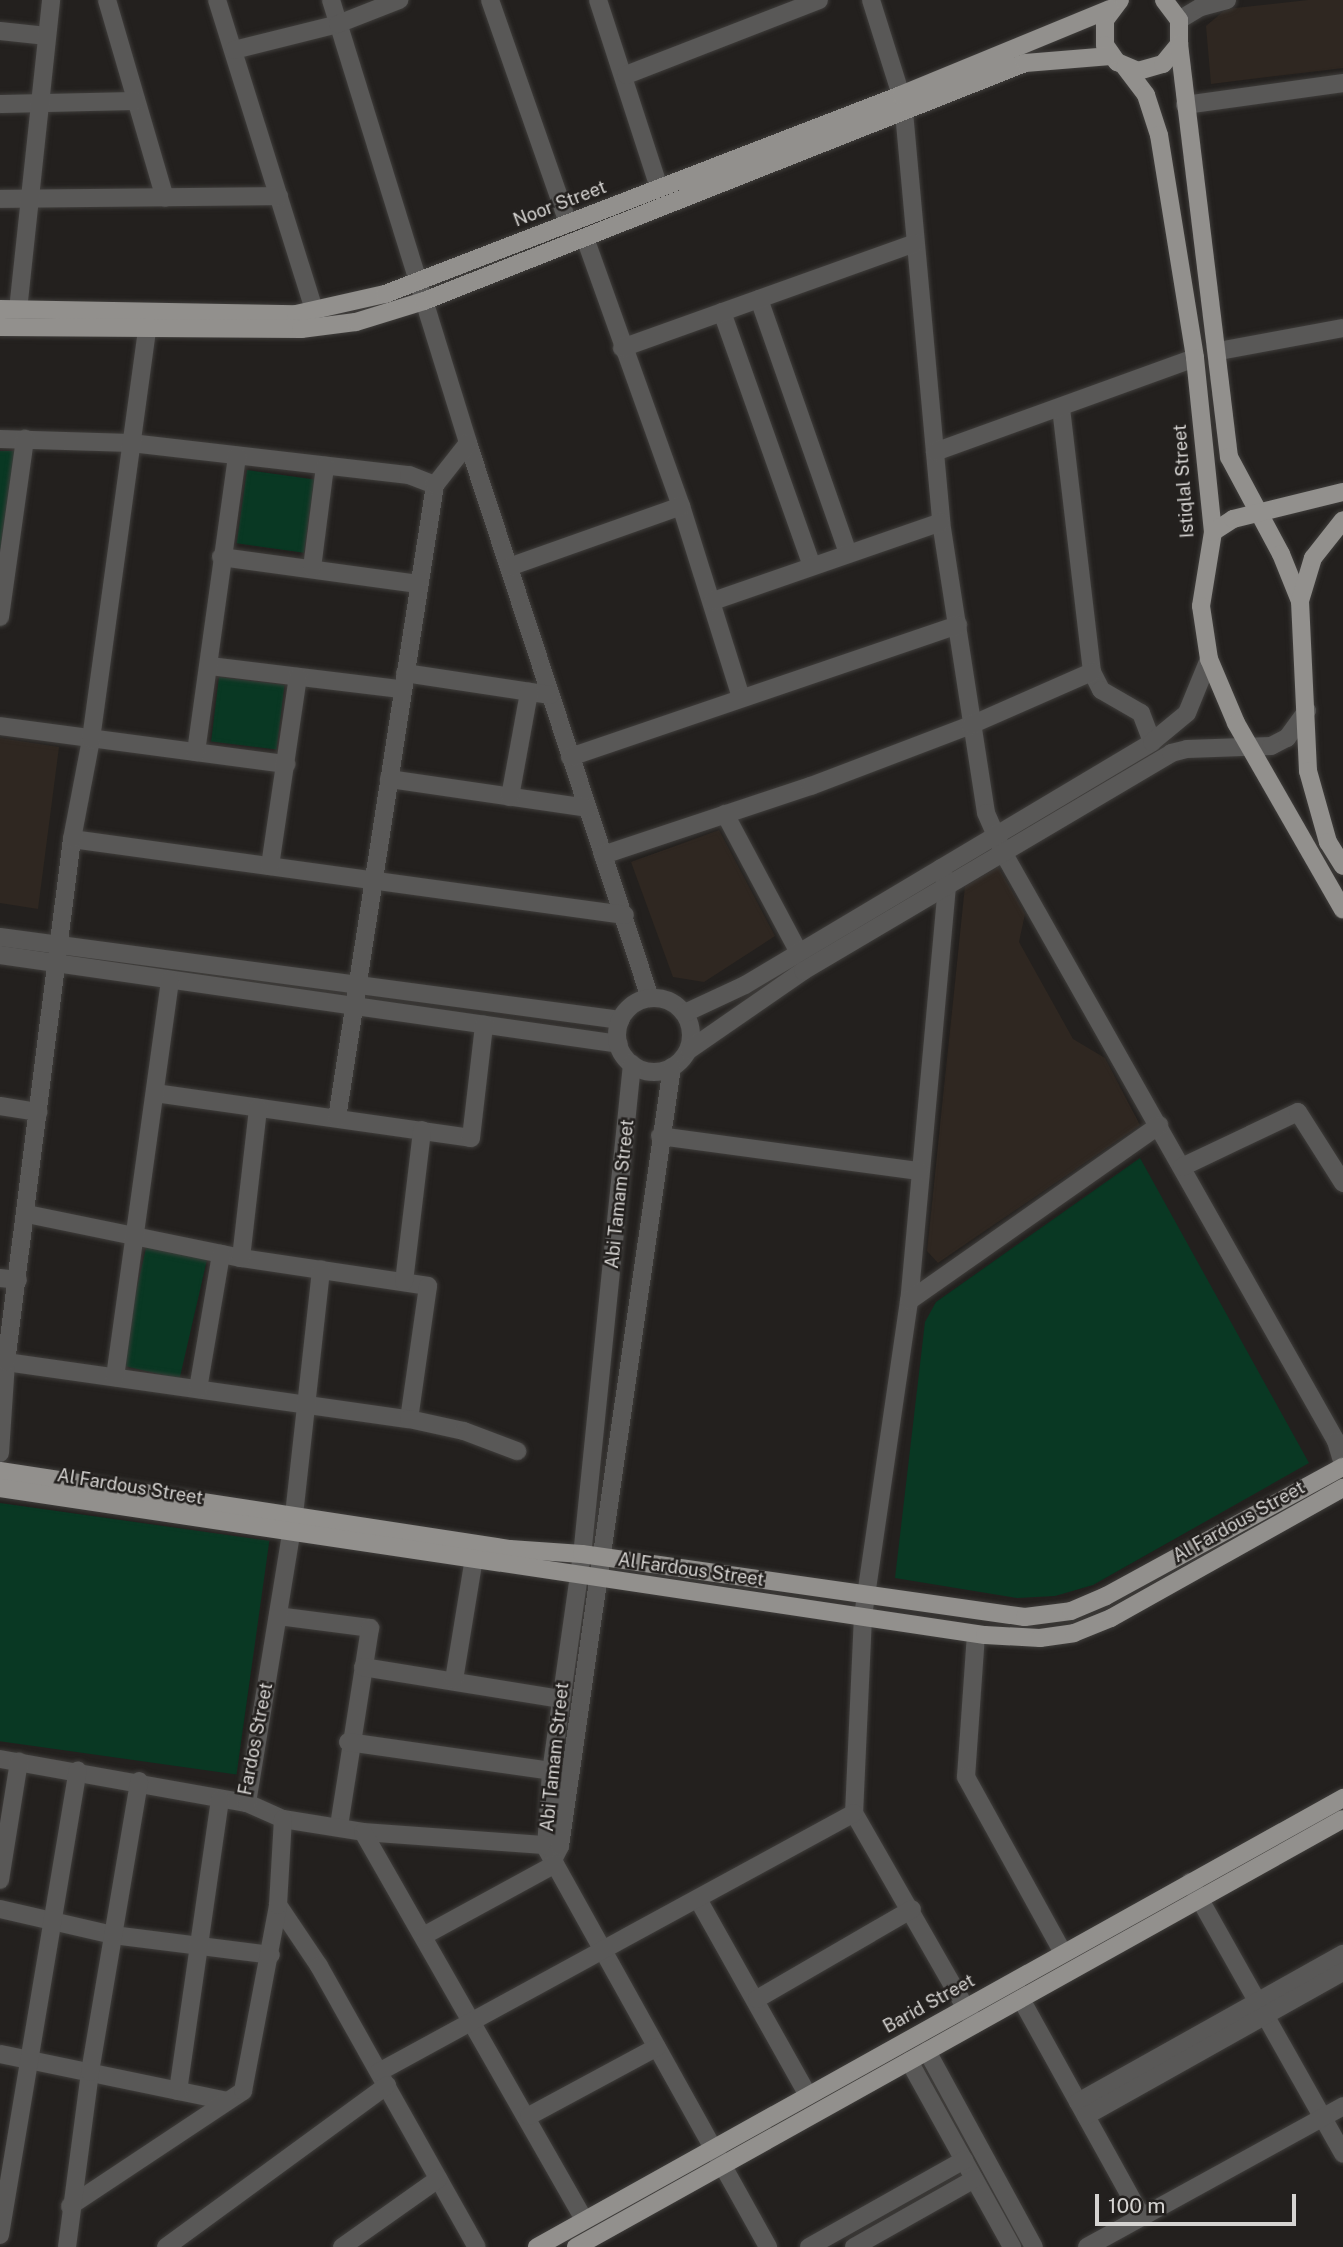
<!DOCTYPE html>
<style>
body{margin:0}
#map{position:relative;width:1343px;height:2247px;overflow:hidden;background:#23201e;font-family:"Public Sans",sans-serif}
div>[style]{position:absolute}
.built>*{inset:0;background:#2f2721}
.green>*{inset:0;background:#093823;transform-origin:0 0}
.roads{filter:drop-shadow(0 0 2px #3f3d3b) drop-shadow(0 0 2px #3f3d3b)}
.minor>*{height:18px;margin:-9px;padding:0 9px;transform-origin:9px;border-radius:9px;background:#595857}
.minor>.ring{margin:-9px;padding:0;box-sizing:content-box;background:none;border:18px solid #595857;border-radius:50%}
.major>*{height:18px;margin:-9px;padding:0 9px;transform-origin:9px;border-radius:9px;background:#92908d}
span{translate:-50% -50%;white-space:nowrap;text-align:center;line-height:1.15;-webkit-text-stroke:5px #23201e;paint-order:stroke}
.street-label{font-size:18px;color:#d5d3d1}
.scale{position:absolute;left:1095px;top:2194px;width:201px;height:32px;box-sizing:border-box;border:4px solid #d5d3d1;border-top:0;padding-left:9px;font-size:21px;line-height:24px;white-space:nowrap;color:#d5d3d1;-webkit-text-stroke:5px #23201e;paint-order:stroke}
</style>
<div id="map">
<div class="built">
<i style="clip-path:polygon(1308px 0,1343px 0,1343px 68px,1211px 84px,1206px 26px,1226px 9px)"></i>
<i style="clip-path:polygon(0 738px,59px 747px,38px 909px,0 903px)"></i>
<i style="clip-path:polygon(719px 830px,775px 936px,704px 982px,673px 977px,631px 862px)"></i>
<i style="clip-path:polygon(998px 867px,1025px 914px,1019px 942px,1073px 1039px,1105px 1058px,1140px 1125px,938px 1263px,927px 1251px,965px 886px)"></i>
</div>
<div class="green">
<i style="clip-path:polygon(0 451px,15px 451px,0 553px)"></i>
<i style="left:247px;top:470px;width:68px;height:74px;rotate:8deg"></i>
<i style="left:219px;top:677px;width:66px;height:65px;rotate:7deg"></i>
<i style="clip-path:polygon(1140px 1158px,1309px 1463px,1093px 1585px,1055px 1596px,1017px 1598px,895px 1578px,925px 1322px,936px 1302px)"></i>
<i style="left:147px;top:1244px;width:62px;height:124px;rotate:13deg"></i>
<i style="left:0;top:1503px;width:272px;height:236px;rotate:8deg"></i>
</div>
<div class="roads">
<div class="minor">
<i style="left:107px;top:0;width:206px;rotate:73.7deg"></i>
<i style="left:217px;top:0;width:325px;rotate:72.6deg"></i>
<i style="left:331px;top:0;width:464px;rotate:72.8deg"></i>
<i style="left:468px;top:443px;width:584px;rotate:71.84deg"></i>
<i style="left:490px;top:0;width:236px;rotate:70.7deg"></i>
<i style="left:598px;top:0;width:198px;rotate:72deg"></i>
<i style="left:871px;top:0;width:100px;rotate:72.5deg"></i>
<i style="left:1179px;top:20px;width:26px;rotate:-31deg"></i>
<i style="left:1201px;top:7px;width:27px;rotate:-15deg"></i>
<i style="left:0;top:31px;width:47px;rotate:6.1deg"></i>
<i style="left:234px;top:50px;width:107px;rotate:-14deg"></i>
<i style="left:338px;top:24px;width:66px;rotate:-21.5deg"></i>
<i style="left:626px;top:75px;width:207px;rotate:-21.2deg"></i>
<i style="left:0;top:104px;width:136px;rotate:-1.3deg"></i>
<i style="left:1185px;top:105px;width:160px;rotate:-7.9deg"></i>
<i style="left:904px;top:112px;width:412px;rotate:84.8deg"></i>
<i style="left:941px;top:522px;width:294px;rotate:81.2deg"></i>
<i style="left:986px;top:813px;width:45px;rotate:66.3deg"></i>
<i style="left:1004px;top:854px;width:674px;rotate:60.51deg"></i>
<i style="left:1336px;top:1441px;width:24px;rotate:73deg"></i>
<i style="left:0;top:199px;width:279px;rotate:-0.6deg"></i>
<i style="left:585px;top:238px;width:285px;rotate:70.3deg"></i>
<i style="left:681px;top:506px;width:201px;rotate:72.6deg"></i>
<i style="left:759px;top:299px;width:269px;rotate:70.7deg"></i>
<i style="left:18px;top:310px;width:312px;rotate:-83.9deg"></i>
<i style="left:722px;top:312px;width:269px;rotate:70.5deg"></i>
<i style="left:622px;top:348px;width:311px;rotate:-19.7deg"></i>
<i style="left:1219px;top:351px;width:126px;rotate:-10.5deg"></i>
<i style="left:1061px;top:408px;width:266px;rotate:83.3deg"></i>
<i style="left:1092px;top:672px;width:20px;rotate:63deg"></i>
<i style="left:1101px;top:690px;width:46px;rotate:29.9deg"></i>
<i style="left:1141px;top:713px;width:31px;rotate:69deg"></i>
<i style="left:0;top:439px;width:131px;rotate:1.7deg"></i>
<i style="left:131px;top:443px;width:280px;rotate:6.6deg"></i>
<i style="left:409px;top:475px;width:28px;rotate:21deg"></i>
<i style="left:935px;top:452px;width:276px;rotate:-19.9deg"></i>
<i style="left:221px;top:557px;width:199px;rotate:7.8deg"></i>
<i style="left:509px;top:567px;width:182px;rotate:-19.5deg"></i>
<i style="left:312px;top:568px;width:103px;rotate:-82.7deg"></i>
<i style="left:713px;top:601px;width:241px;rotate:-19.1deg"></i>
<i style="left:0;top:617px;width:180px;rotate:-82deg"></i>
<i style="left:210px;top:666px;width:192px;rotate:6.9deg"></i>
<i style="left:405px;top:673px;width:147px;rotate:8.6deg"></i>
<i style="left:0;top:726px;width:289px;rotate:7.6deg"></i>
<i style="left:196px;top:752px;width:299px;rotate:-82.1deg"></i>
<i style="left:570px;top:757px;width:410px;rotate:-18.8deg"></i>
<i style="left:389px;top:779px;width:200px;rotate:8.3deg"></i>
<i style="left:510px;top:797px;width:107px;rotate:-79.7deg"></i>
<i style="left:725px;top:814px;width:155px;rotate:61.9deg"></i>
<i style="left:72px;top:839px;width:558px;rotate:7.83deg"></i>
<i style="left:603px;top:855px;width:219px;rotate:-18.4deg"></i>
<i style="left:811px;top:786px;width:171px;rotate:-20.9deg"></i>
<i style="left:971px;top:725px;width:132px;rotate:-23.7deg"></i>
<i style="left:270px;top:866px;width:191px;rotate:-81.6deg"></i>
<i style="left:941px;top:868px;width:19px;rotate:72deg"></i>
<i style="left:947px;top:886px;width:417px;rotate:95.2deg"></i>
<i style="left:909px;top:1301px;width:318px;rotate:98.3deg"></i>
<i style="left:863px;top:1616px;width:197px;rotate:92.6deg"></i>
<i style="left:854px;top:1813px;width:243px;rotate:60.2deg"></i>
<i style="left:0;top:937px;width:626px;rotate:7.62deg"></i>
<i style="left:0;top:955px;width:625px;rotate:8.18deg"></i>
<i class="ring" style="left:617px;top:998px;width:56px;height:56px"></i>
<i style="left:685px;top:1013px;width:66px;rotate:-25deg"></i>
<i style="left:745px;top:985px;width:474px;rotate:-30.8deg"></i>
<i style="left:1152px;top:742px;width:45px;rotate:-39.6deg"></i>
<i style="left:1187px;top:713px;width:58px;rotate:-67.8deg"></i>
<i style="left:689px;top:1050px;width:139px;rotate:-34.7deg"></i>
<i style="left:803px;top:971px;width:428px;rotate:-30.6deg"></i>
<i style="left:1171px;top:753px;width:16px;rotate:-14deg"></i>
<i style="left:1187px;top:749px;width:84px;rotate:-2deg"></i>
<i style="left:1271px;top:746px;width:18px;rotate:-27deg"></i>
<i style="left:1287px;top:738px;width:34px;rotate:-54deg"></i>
<i style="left:632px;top:1064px;width:493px;rotate:95.8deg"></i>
<i style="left:582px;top:1554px;width:219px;rotate:98.1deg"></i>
<i style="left:551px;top:1771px;width:77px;rotate:93.7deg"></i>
<i style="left:546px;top:1848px;width:457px;rotate:60.9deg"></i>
<i style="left:155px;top:1093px;width:319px;rotate:8.1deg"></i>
<i style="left:471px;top:1138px;width:114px;rotate:-83.4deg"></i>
<i style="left:0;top:1106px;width:39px;rotate:9deg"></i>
<i style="left:337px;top:1118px;width:641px;rotate:-81.2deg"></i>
<i style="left:435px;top:485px;width:53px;rotate:-51.8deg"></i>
<i style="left:660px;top:1136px;width:262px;rotate:7.7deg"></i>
<i style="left:1182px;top:1167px;width:128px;rotate:-25.4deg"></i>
<i style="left:1298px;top:1112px;width:84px;rotate:57.6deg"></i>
<i style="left:27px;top:1214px;width:218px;rotate:11.6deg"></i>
<i style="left:241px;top:1258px;width:189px;rotate:8.5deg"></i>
<i style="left:428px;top:1286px;width:134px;rotate:98.1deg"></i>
<i style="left:241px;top:1258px;width:151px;rotate:-83.5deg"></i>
<i style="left:0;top:1278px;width:18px;rotate:6deg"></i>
<i style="left:404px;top:1282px;width:153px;rotate:-83.2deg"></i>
<i style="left:909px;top:1301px;width:306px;rotate:-35.1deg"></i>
<i style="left:6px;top:1362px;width:407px;rotate:8.1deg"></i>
<i style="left:409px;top:1419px;width:56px;rotate:12.3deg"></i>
<i style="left:464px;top:1431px;width:57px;rotate:20.7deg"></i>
<i style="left:115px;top:1377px;width:401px;rotate:-82.1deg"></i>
<i style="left:198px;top:1389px;width:137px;rotate:-80.3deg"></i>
<i style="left:0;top:1453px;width:91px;rotate:-86.2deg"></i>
<i style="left:6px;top:1362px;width:527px;rotate:-82.81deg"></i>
<i style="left:72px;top:839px;width:102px;rotate:-79.2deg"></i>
<i style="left:91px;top:739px;width:415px;rotate:-82.2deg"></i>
<i style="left:278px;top:1616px;width:93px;rotate:7.4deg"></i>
<i style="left:370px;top:1628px;width:199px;rotate:98.9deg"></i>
<i style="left:976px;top:1634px;width:143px;rotate:94deg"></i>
<i style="left:966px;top:1777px;width:201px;rotate:61.1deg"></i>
<i style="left:363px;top:1667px;width:201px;rotate:9.2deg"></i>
<i style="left:454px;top:1680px;width:124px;rotate:-80.7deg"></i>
<i style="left:348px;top:1742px;width:205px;rotate:8.1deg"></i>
<i style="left:0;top:1759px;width:251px;rotate:10.1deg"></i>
<i style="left:247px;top:1803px;width:39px;rotate:24deg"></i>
<i style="left:283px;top:1819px;width:81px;rotate:9.2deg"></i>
<i style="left:363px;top:1832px;width:195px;rotate:4.1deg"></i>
<i style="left:247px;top:1803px;width:292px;rotate:-80.7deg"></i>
<i style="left:294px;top:1515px;width:247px;rotate:-83.7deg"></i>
<i style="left:363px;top:1832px;width:447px;rotate:60.3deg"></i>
<i style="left:553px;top:1860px;width:16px;rotate:-63deg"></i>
<i style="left:560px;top:1846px;width:787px;rotate:-81.82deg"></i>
<i style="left:0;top:1880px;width:120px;rotate:-80.9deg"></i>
<i style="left:1190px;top:1882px;width:312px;rotate:60.6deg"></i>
<i style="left:699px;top:1901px;width:223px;rotate:60.7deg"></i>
<i style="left:278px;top:1905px;width:73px;rotate:56.1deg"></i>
<i style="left:319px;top:1966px;width:322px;rotate:60.7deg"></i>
<i style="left:0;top:1909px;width:116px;rotate:13deg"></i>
<i style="left:113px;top:1935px;width:159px;rotate:7.2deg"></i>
<i style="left:425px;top:1935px;width:148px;rotate:-28.6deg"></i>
<i style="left:757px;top:1999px;width:179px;rotate:-30.1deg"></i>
<i style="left:1021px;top:1999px;width:249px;rotate:61deg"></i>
<i style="left:927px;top:2051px;width:223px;rotate:61.4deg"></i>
<i style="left:0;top:2054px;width:231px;rotate:11.7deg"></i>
<i style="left:909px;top:2061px;width:213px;rotate:61deg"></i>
<i style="left:379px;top:2072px;width:541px;rotate:-28.6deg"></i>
<i style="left:178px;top:2091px;width:295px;rotate:-81.8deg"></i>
<i style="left:1078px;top:2102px;width:304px;rotate:-29.2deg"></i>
<i style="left:529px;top:2116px;width:145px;rotate:-28.3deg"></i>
<i style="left:1086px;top:2116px;width:295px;rotate:-29.3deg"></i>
<i style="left:70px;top:2206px;width:208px;rotate:-33.6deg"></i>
<i style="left:243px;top:2091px;width:189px;rotate:-79.3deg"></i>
<i style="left:278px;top:1905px;width:86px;rotate:-86.7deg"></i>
<i style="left:0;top:2235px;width:471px;rotate:-80.5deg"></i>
<i style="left:67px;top:2247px;width:177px;rotate:-82.5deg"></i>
<i style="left:90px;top:2072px;width:295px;rotate:-80.4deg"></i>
<i style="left:166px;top:2247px;width:274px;rotate:-36.2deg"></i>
<i style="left:342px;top:2247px;width:118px;rotate:-35.3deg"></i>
<i style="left:809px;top:2247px;width:178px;rotate:-29.3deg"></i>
<i style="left:854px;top:2247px;width:138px;rotate:-29.5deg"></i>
<i style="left:1087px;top:2247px;width:292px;rotate:-28.8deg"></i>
</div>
<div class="major">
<i style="left:1120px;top:0;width:25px;rotate:127deg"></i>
<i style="left:1105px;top:20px;width:25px;rotate:90deg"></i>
<i style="left:1105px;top:45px;width:21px;rotate:55deg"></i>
<i style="left:1117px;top:62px;width:23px;rotate:23deg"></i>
<i style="left:1138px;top:71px;width:26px;rotate:-16deg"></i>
<i style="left:1163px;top:64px;width:26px;rotate:-51deg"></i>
<i style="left:1179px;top:44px;width:24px;rotate:-90deg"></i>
<i style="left:1179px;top:20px;width:25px;rotate:-127deg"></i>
<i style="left:1179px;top:44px;width:416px;rotate:83.1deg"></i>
<i style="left:1229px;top:457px;width:110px;rotate:61.8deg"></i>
<i style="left:1281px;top:554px;width:51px;rotate:68deg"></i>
<i style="left:1300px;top:601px;width:170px;rotate:87.3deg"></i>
<i style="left:1308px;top:771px;width:74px;rotate:74.3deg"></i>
<i style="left:1328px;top:842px;width:28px;rotate:58deg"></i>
<i style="left:1125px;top:67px;width:35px;rotate:53deg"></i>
<i style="left:1146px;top:95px;width:42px;rotate:72deg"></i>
<i style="left:1159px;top:135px;width:226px;rotate:80.8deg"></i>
<i style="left:1195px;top:358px;width:175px;rotate:84.1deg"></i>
<i style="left:1213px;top:532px;width:75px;rotate:99.2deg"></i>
<i style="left:1201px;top:606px;width:54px;rotate:81.4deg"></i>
<i style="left:1209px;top:659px;width:69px;rotate:67.1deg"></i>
<i style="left:1236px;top:723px;width:215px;rotate:60.2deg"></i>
<i style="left:0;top:309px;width:296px;rotate:1deg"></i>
<i style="left:296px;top:314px;width:91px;rotate:-12.7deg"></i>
<i style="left:385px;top:294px;width:553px;rotate:-21.09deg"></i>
<i style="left:901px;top:95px;width:226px;rotate:-22.4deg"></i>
<i style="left:0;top:327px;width:301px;rotate:0.4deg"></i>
<i style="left:301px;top:329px;width:55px;rotate:-7.3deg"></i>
<i style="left:356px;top:322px;width:71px;rotate:-17.2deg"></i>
<i style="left:424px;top:301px;width:646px;rotate:-21.6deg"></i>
<i style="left:1025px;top:63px;width:86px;rotate:-4.7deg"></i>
<i style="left:1213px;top:532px;width:24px;rotate:-33deg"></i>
<i style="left:1233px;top:519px;width:113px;rotate:-13.8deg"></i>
<i style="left:1300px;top:601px;width:45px;rotate:-73.2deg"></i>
<i style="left:1313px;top:558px;width:48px;rotate:-51.7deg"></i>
<i style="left:0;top:1471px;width:516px;rotate:8.7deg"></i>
<i style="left:510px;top:1549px;width:72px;rotate:4deg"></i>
<i style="left:582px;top:1554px;width:447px;rotate:8.1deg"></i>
<i style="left:1025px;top:1617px;width:46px;rotate:-7.4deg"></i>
<i style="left:1071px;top:1611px;width:38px;rotate:-23deg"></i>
<i style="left:1106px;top:1596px;width:270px;rotate:-28.6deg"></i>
<i style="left:0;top:1488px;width:996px;rotate:8.49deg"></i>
<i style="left:985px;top:1635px;width:55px;rotate:3.1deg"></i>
<i style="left:1040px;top:1638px;width:34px;rotate:-8deg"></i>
<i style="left:1074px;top:1633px;width:40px;rotate:-22deg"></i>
<i style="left:1111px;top:1618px;width:266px;rotate:-29.3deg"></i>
<i style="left:537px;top:2247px;width:923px;rotate:-29.12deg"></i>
<i style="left:576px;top:2247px;width:878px;rotate:-29.16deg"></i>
</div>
</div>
<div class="street-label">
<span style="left:560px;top:204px;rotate:-21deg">Noor Street</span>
<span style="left:1184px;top:481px;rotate:-94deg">Istiqlal Street</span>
<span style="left:620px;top:1194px;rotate:-84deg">Abi Tamam Street</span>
<span style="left:130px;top:1487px;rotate:9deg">Al Fardous Street</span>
<span style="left:1239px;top:1522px;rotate:-29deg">Al Fardous Street</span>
<span style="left:691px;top:1570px;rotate:8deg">Al Fardous Street</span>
<span style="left:256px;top:1739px;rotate:-79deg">Fardos Street</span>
<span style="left:555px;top:1757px;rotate:-84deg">Abi Tamam Street</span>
<span style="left:929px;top:2004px;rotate:-29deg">Barid Street</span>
</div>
<div class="scale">100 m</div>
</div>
